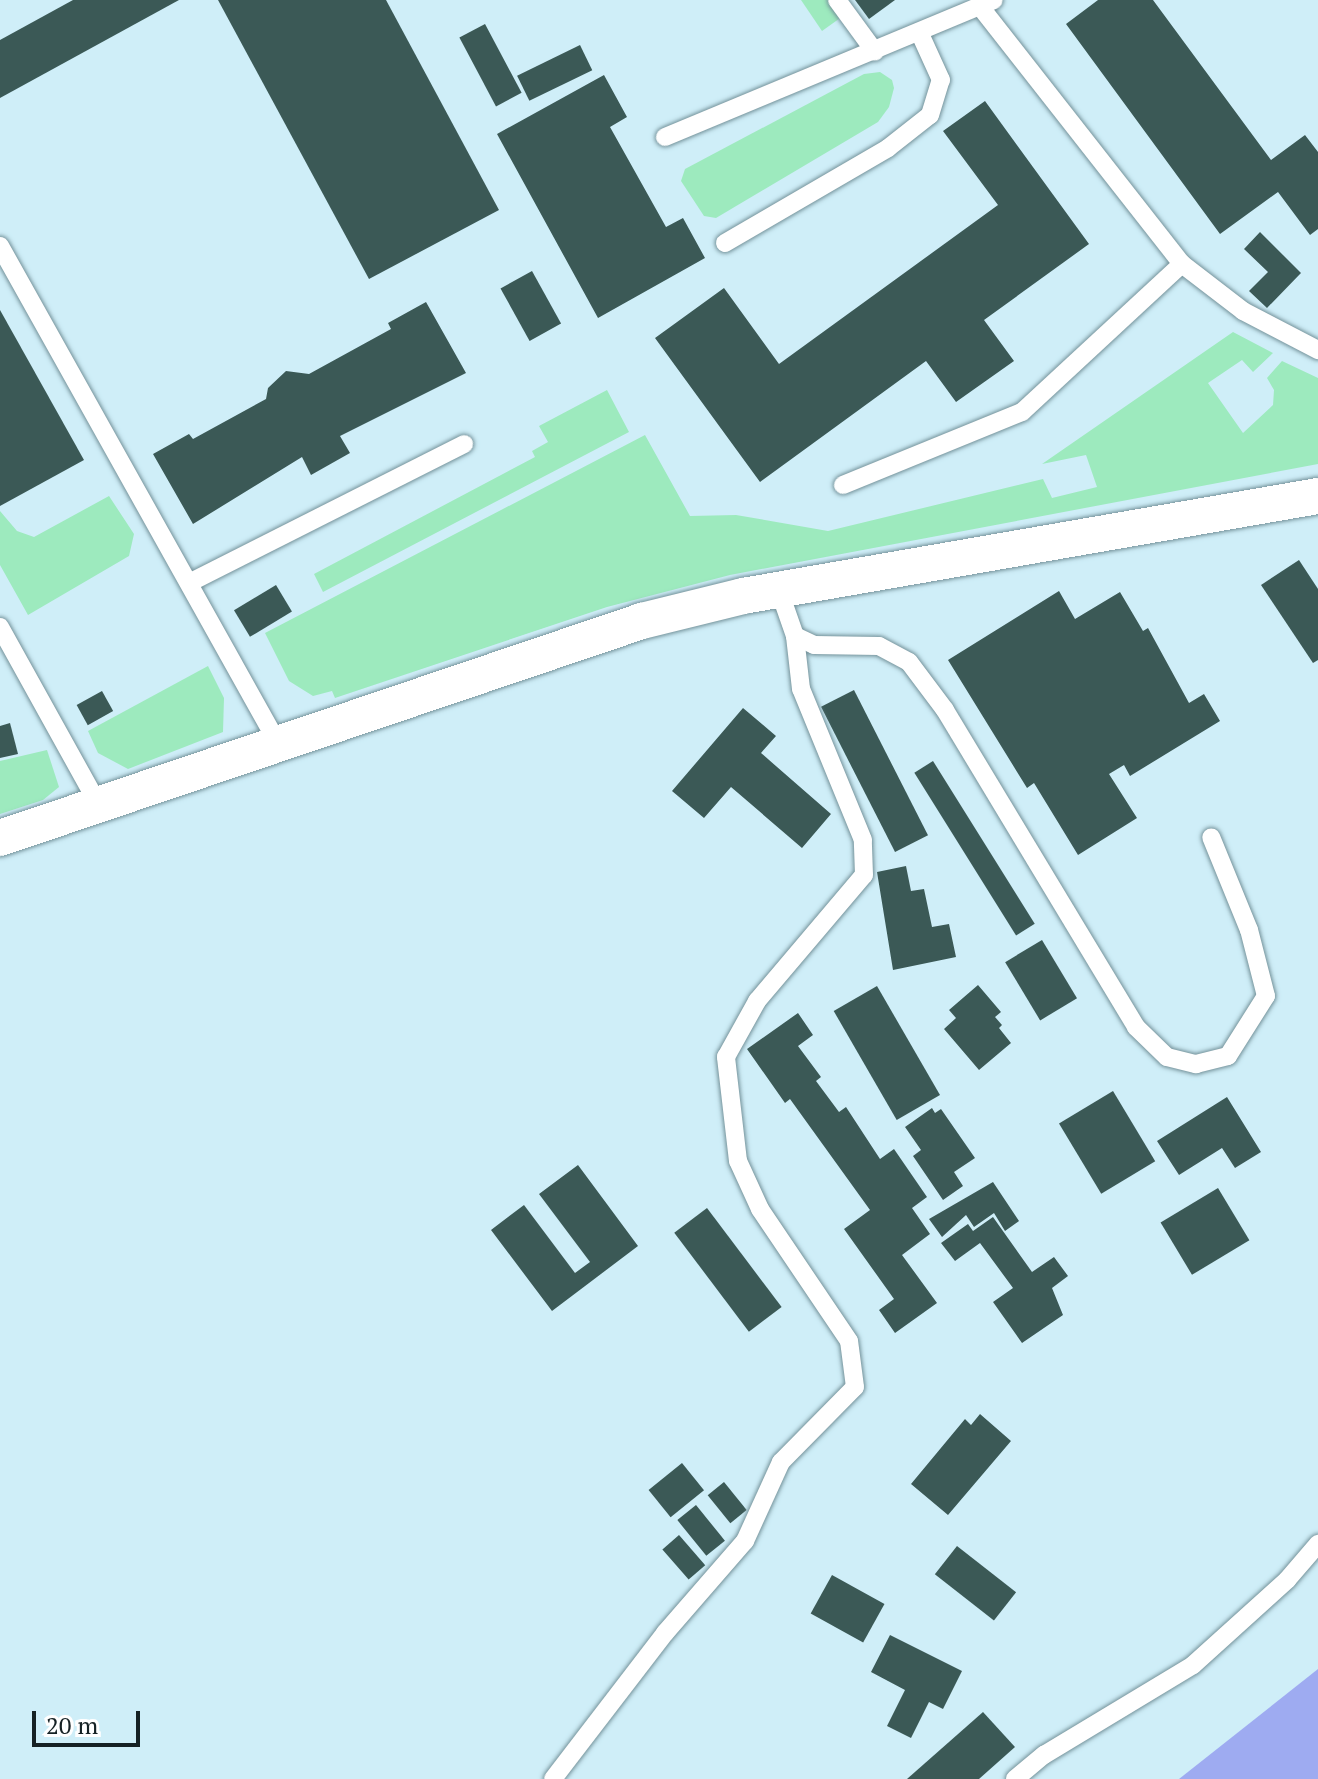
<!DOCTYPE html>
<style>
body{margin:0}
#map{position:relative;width:1318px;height:1779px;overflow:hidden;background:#cfeef8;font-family:"PT Serif",serif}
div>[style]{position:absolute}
.green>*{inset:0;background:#9deabe}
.water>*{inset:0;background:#9eabf1}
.building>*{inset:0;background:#3b5956;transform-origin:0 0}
.roads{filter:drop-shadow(0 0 2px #74929a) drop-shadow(0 0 2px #74929a)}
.lane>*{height:18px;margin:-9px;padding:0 9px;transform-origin:9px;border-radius:9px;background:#fff}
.street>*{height:36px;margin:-18px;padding:0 18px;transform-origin:18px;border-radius:18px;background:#fff}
span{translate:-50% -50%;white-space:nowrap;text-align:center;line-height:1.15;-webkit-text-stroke:8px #fff;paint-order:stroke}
.scale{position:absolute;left:32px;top:1711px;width:108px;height:36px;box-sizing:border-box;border:4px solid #152124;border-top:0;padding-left:10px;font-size:24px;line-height:28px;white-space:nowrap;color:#152124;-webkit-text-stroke:6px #fff;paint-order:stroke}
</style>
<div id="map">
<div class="green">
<i style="clip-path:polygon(801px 0,831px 0,843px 16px,822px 31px)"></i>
<i style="clip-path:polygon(880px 72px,892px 80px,894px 88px,889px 107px,878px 122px,716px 218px,704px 216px,681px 181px,685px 169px,864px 74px)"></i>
<i style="clip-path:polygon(1233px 332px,1273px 353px,1253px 372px,1242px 360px,1208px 383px,1243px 433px,1273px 405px,1274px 390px,1267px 378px,1282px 361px,1318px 378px,1318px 464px,730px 575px,607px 607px,335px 698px,332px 691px,313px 696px,289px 681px,265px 633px,645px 435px,690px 516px,736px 515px,828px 531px,1043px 479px,1052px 498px,1097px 487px,1086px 455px,1042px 464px)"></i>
<i style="clip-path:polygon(607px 390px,629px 432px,323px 592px,314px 574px,535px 457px,532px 451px,548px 442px,539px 426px)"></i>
<i style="clip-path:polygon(109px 496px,134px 534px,129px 556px,28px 615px,0 565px,0 511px,17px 531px,34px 537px)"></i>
<i style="clip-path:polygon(208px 666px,224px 698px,223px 732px,128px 769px,98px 753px,88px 731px)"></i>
<i style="clip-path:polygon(47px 750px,59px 787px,43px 800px,0 814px,0 761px)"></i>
</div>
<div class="water">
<i style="clip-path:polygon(1318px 1669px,1318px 1779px,1179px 1779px)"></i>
</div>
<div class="building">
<i style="clip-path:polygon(73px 0,179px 0,0 98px,0 40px)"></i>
<i style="clip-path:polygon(218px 0,386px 0,499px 210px,369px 279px)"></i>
<i style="clip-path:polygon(855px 0,895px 0,869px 19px)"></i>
<i style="clip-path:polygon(1098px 0,1153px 0,1271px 160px,1305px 135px,1318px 152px,1318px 229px,1310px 235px,1278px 192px,1220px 234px,1066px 24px)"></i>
<i style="left:485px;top:24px;width:78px;height:29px;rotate:62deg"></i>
<i style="left:580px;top:45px;width:28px;height:70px;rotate:64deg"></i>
<i style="clip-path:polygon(604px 75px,627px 117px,610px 127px,666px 227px,683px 218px,705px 258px,598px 318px,497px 134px)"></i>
<i style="clip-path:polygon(985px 101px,1089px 244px,984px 320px,1014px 361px,956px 402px,926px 361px,760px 482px,655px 338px,724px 288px,779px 364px,998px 205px,943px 131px)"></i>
<i style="clip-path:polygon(1260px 232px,1301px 273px,1267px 308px,1249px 291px,1268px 272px,1244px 249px)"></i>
<i style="left:532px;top:271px;width:60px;height:36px;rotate:61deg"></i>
<i style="clip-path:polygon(426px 302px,466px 373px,340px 436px,350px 453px,311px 475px,302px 457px,193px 524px,153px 454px,189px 434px,193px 439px,266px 399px,268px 388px,286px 371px,309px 374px,391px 329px,388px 323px)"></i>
<i style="clip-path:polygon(0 310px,84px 460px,0 506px)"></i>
<i style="clip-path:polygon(1299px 560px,1318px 589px,1318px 660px,1313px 663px,1261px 585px)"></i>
<i style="left:276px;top:585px;width:31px;height:49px;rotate:59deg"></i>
<i style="clip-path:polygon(1059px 591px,1075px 619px,1120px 592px,1143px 631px,1148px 628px,1189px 703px,1204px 694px,1220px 721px,1130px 776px,1124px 765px,1109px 774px,1137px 818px,1078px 855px,1034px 783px,1027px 788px,948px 660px)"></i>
<i style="left:854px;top:690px;width:163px;height:37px;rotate:63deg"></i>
<i style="left:102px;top:691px;width:23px;height:29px;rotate:61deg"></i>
<i style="clip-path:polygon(743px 708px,776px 736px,761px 753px,831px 814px,802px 848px,731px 787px,704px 818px,672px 791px)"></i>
<i style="clip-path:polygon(10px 723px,18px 754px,0 758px,0 726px)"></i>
<i style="left:933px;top:761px;width:192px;height:22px;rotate:58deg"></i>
<i style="clip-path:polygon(906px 866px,911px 891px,924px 889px,932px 927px,949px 924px,956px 957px,893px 970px,877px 872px)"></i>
<i style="left:1042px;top:940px;width:68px;height:43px;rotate:59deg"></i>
<i style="clip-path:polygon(978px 985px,1001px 1012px,995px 1017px,1002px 1025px,999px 1028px,1011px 1043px,979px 1070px,944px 1029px,956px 1018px,949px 1010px)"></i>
<i style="left:877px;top:986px;width:126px;height:50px;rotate:60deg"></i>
<i style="clip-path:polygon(798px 1013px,813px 1035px,798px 1046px,821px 1077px,816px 1081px,839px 1112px,846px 1107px,880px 1159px,894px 1149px,927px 1197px,912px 1208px,930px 1234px,902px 1255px,937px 1303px,895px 1333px,879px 1310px,894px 1299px,844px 1229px,870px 1210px,790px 1099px,785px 1103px,747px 1049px)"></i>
<i style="left:1113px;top:1091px;width:82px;height:63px;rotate:59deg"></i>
<i style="clip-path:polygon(1227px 1097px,1261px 1152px,1235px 1168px,1222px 1148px,1179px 1175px,1157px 1141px)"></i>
<i style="clip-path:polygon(932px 1108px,935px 1113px,941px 1109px,975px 1158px,954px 1172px,963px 1186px,943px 1200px,913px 1156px,921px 1150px,905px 1127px)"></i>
<i style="clip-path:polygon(578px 1165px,638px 1246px,552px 1311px,491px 1230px,524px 1205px,575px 1273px,590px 1262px,539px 1194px)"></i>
<i style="clip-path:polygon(993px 1182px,1019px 1221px,1005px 1231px,994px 1213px,974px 1227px,966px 1215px,942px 1237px,929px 1219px)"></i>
<i style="left:1218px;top:1188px;width:61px;height:67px;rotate:59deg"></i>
<i style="left:707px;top:1208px;width:124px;height:41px;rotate:53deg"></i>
<i style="clip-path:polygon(993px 1217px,1032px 1272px,1054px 1257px,1068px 1276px,1052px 1288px,1063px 1315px,1022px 1343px,993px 1302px,1013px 1288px,980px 1243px,955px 1261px,941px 1243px,968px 1224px,973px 1231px)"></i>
<i style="clip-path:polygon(980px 1414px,1011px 1441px,948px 1515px,911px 1484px,965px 1419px,971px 1425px)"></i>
<i style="left:682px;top:1463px;width:35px;height:43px;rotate:51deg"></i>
<i style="left:724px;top:1482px;width:36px;height:21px;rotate:51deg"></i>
<i style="left:696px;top:1505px;width:46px;height:24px;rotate:51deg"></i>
<i style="left:679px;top:1535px;width:40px;height:22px;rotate:49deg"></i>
<i style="left:957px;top:1546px;width:75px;height:36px;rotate:38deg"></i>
<i style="left:832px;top:1575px;width:60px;height:44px;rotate:29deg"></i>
<i style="clip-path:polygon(890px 1635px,962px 1671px,943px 1709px,929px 1702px,911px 1738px,887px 1726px,905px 1690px,871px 1672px)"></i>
<i style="clip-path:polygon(983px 1712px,1015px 1747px,979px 1779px,907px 1779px)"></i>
</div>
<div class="roads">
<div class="lane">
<i style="left:837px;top:0;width:64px;rotate:53.8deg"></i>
<i style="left:982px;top:9px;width:324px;rotate:51.9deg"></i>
<i style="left:1182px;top:264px;width:77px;rotate:37.6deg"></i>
<i style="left:1243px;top:311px;width:85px;rotate:27.5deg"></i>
<i style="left:665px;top:137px;width:356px;rotate:-22.6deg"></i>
<i style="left:725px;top:243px;width:189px;rotate:-30.2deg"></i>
<i style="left:888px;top:148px;width:53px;rotate:-38.2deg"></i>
<i style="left:930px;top:115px;width:37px;rotate:-73deg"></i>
<i style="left:941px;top:80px;width:51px;rotate:-114.5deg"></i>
<i style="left:0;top:246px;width:574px;rotate:60.8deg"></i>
<i style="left:843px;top:485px;width:193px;rotate:-22.2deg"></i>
<i style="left:1022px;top:412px;width:218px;rotate:-42.8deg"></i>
<i style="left:191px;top:582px;width:306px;rotate:-26.8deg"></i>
<i style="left:779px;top:590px;width:49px;rotate:70.8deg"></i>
<i style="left:795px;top:636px;width:21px;rotate:25deg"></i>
<i style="left:814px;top:645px;width:65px;rotate:0.9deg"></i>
<i style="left:879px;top:646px;width:34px;rotate:28deg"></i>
<i style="left:909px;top:662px;width:60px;rotate:53.1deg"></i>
<i style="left:945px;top:710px;width:370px;rotate:58.9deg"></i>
<i style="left:1136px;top:1027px;width:43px;rotate:44.1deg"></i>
<i style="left:1167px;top:1057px;width:30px;rotate:14deg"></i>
<i style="left:1196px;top:1064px;width:33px;rotate:-14deg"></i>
<i style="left:1228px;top:1056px;width:71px;rotate:-57.7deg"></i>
<i style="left:1266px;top:996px;width:68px;rotate:-104.4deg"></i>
<i style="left:1249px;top:930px;width:100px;rotate:-112.2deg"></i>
<i style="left:0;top:627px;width:202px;rotate:61deg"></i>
<i style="left:553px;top:1779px;width:184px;rotate:-52.5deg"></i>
<i style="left:665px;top:1633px;width:122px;rotate:-49deg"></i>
<i style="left:745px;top:1541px;width:87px;rotate:-65.5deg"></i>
<i style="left:781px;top:1462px;width:105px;rotate:-45.4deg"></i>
<i style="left:855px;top:1387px;width:46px;rotate:-97.4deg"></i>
<i style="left:849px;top:1341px;width:159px;rotate:-124deg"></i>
<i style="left:760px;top:1209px;width:53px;rotate:-114.6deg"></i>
<i style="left:738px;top:1161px;width:105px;rotate:-96.6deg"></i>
<i style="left:726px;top:1057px;width:64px;rotate:-61deg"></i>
<i style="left:757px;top:1001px;width:165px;rotate:-49.7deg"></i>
<i style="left:864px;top:875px;width:35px;rotate:-92deg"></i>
<i style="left:863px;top:840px;width:163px;rotate:-112.3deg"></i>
<i style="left:801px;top:689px;width:53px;rotate:-96.5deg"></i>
<i style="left:1015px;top:1779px;width:38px;rotate:-40deg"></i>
<i style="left:1044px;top:1755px;width:174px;rotate:-31.1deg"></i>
<i style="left:1193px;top:1665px;width:127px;rotate:-42.1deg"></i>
<i style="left:1287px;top:1580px;width:48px;rotate:-49.3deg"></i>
</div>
<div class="street">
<i style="left:0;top:838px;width:678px;rotate:-18.68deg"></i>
<i style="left:642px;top:621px;width:104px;rotate:-13.9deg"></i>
<i style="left:743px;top:596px;width:584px;rotate:-9.87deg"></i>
</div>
</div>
<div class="scale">20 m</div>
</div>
